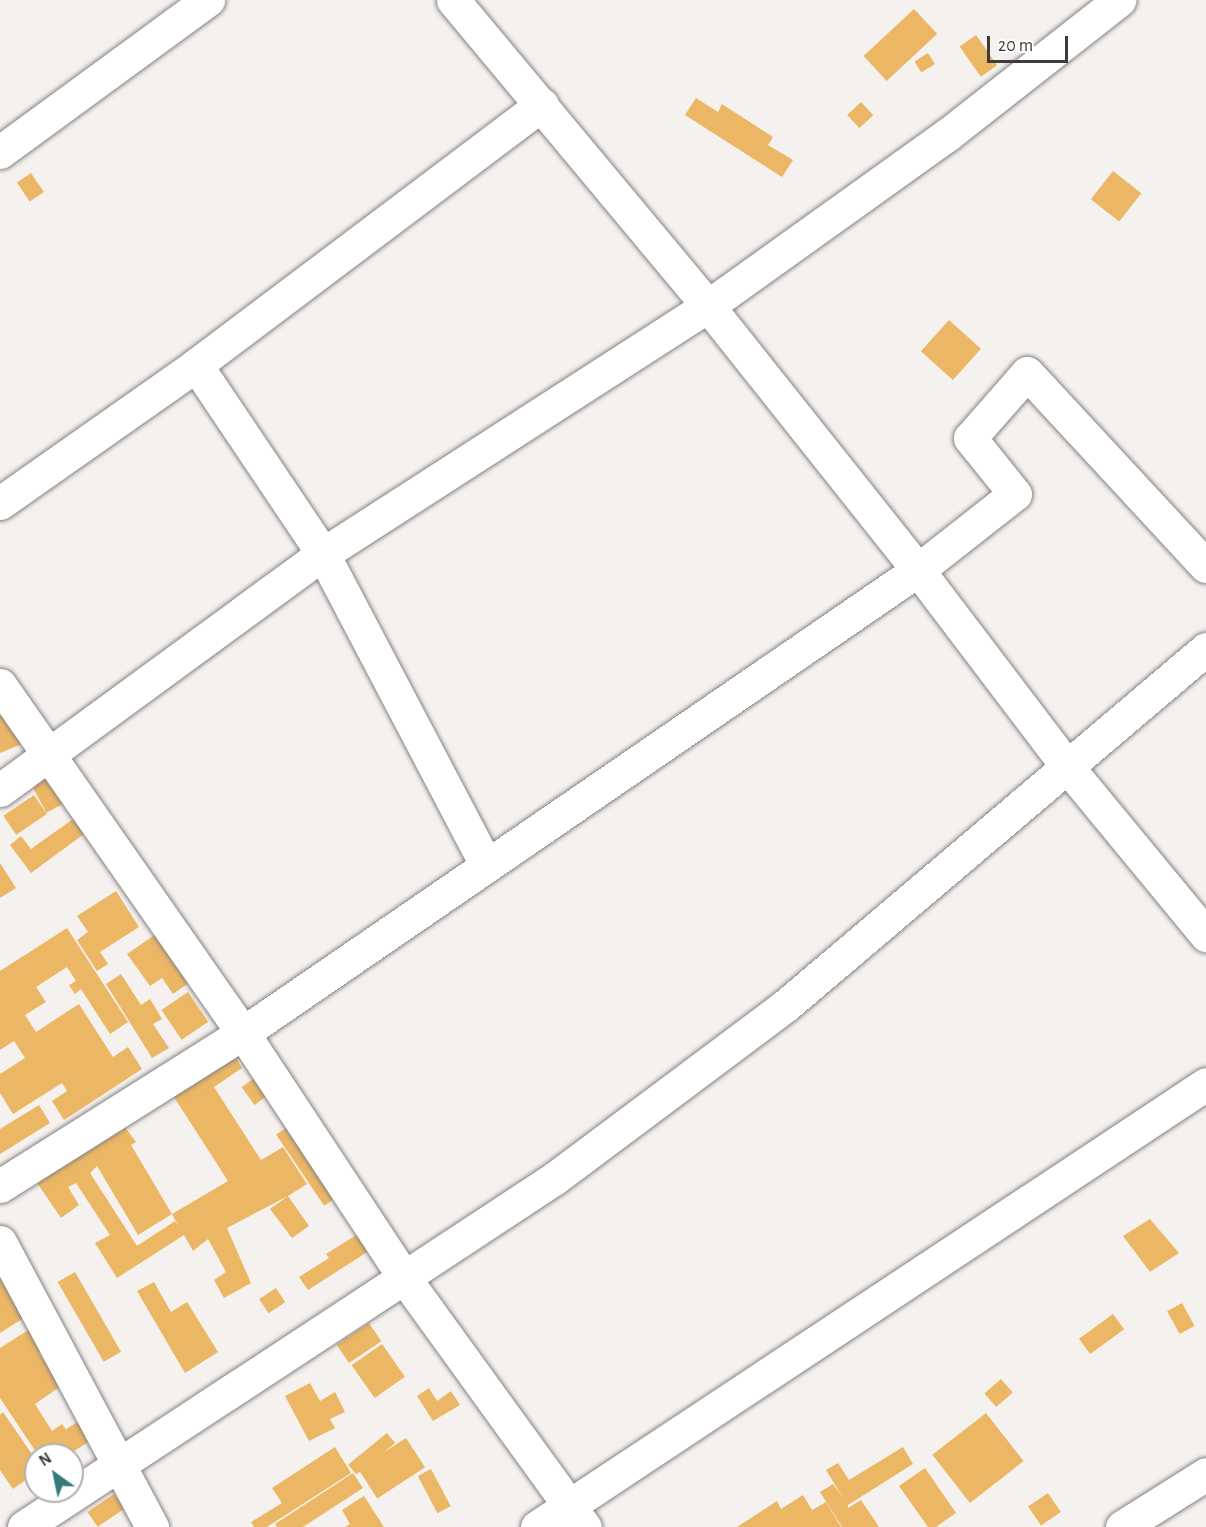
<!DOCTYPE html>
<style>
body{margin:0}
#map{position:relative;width:1206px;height:1527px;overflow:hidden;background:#f5f1ef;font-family:"Alegreya Sans",sans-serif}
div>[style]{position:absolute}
.building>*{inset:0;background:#ebb765;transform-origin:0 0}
.roads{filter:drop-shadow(0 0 2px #868281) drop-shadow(0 0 2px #868281)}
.minor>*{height:33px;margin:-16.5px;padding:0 16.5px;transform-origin:16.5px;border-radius:16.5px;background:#fff}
span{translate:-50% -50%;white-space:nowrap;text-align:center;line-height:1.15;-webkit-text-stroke:4.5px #fff;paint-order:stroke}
.north{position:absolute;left:24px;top:1443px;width:60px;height:60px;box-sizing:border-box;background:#fff;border:2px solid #b1b1b1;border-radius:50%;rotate:327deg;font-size:16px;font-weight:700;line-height:24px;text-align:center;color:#3d3c3b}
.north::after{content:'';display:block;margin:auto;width:21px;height:27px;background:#347c79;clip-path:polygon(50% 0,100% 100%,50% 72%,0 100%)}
.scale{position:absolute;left:987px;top:36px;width:81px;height:27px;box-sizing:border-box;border:3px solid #3d3c3b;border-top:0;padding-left:8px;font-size:18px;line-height:21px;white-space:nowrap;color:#3d3c3b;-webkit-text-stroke:4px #fff;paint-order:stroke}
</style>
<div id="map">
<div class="building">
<i style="left:914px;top:9px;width:34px;height:69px;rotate:47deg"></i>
<i style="left:976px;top:35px;width:37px;height:20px;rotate:55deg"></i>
<i style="left:928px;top:53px;width:13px;height:16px;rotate:58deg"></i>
<i style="clip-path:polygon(696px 98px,718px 112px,722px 104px,773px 137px,768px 145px,793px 160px,782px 177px,685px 115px)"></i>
<i style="left:861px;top:102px;width:18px;height:19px;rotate:47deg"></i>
<i style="left:1113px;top:171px;width:36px;height:36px;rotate:38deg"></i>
<i style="left:31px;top:173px;width:23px;height:17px;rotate:56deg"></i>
<i style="left:949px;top:320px;width:43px;height:42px;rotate:42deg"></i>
<i style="clip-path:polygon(0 707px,27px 742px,0 753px)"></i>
<i style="left:49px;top:775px;width:32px;height:20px;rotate:62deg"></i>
<i style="left:34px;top:795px;width:23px;height:37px;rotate:56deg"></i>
<i style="clip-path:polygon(73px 819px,84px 834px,31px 873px,10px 845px,21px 836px,31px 849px)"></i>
<i style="clip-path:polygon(0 863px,16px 888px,0 898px)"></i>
<i style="clip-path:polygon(116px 891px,139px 927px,100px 952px,108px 964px,97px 971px,77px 940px,88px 932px,77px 916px)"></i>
<i style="clip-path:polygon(67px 928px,128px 1022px,110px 1034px,81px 989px,75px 994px,69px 985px,76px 981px,67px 967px,36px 987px,46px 1002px,25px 1015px,36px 1032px,79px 1004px,113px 1057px,128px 1047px,142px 1069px,64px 1120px,52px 1101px,67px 1091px,62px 1083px,13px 1114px,0 1093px,0 1074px,25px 1058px,14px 1041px,0 1050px,0 971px)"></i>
<i style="clip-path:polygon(156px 934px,190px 982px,173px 994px,162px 978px,150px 986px,127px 954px)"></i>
<i style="clip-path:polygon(121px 974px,141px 1005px,150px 999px,162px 1019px,153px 1024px,169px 1048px,152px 1058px,106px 984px)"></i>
<i style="left:188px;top:992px;width:36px;height:32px;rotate:56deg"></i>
<i style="clip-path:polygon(evenodd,233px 1054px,242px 1068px,214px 1087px,261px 1160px,283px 1147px,307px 1184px,288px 1196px,309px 1226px,292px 1238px,270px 1209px,288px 1196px,227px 1228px,251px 1283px,224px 1298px,214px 1280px,226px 1272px,208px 1239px,193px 1251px,184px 1235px,117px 1278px,95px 1243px,110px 1235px,76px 1183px,68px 1187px,79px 1205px,61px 1218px,33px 1177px,64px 1155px,70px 1163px,124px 1126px,136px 1142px,131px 1145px,172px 1214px,228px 1181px,172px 1094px,233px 1054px,97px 1166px,138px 1235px,172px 1214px,179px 1227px,175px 1221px,137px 1246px,90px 1173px,97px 1166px)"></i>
<i style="left:257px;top:1076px;width:22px;height:19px;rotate:54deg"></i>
<i style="clip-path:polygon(39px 1105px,50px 1123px,0 1154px,0 1129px)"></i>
<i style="left:296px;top:1121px;width:86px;height:24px;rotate:56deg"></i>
<i style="clip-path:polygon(1150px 1219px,1179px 1253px,1150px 1272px,1123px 1236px)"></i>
<i style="clip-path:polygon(361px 1232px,372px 1249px,308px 1290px,299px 1277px,329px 1258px,326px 1254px)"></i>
<i style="left:75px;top:1272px;width:92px;height:20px;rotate:60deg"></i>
<i style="clip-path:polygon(0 1279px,25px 1317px,0 1333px)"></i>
<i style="clip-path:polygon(154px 1282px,171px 1312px,187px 1302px,218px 1352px,185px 1373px,137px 1291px)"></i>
<i style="left:276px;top:1288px;width:17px;height:20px;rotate:57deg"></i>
<i style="left:1182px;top:1303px;width:26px;height:17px;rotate:61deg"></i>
<i style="left:1113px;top:1314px;width:19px;height:42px;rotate:54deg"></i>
<i style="left:369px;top:1323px;width:22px;height:39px;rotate:56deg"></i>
<i style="clip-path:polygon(33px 1327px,45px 1345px,39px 1353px,61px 1386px,35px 1404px,52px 1431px,62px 1424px,69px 1434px,66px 1429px,81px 1420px,93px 1439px,68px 1455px,38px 1455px,0 1398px,0 1348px)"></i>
<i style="left:382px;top:1344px;width:40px;height:37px;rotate:55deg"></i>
<i style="left:1001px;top:1379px;width:18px;height:22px;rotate:49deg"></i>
<i style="clip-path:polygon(310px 1383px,320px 1401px,335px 1392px,345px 1412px,330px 1419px,335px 1428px,309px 1441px,285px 1396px)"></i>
<i style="clip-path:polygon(429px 1388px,437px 1401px,451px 1391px,460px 1405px,433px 1421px,417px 1396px)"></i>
<i style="clip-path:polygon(3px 1412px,36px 1460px,36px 1473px,13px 1489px,0 1470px,0 1415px)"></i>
<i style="left:986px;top:1413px;width:61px;height:68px;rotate:52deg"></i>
<i style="left:387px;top:1433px;width:13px;height:50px;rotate:51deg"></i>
<i style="left:406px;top:1438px;width:35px;height:57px;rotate:57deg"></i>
<i style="clip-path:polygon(335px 1447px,351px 1473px,267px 1527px,254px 1527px,251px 1522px,282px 1503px,272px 1488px)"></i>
<i style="clip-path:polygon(903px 1447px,913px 1464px,848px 1505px,848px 1508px,861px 1500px,879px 1527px,842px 1527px,820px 1492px,833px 1484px,843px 1498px,826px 1470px,838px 1463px,849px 1480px)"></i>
<i style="clip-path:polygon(925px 1468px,956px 1513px,936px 1527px,928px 1527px,899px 1486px)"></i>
<i style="left:431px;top:1469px;width:42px;height:15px;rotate:62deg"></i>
<i style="clip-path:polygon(353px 1473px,363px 1488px,303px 1527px,277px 1527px,275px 1524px)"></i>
<i style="left:1048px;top:1493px;width:23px;height:24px;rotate:56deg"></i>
<i style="left:114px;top:1494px;width:18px;height:32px;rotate:56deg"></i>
<i style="clip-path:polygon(803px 1495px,812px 1510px,826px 1502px,841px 1527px,737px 1527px,777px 1501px,781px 1509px)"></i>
<i style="clip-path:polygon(364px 1496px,384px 1527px,345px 1527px,350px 1524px,342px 1510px)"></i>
</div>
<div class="roads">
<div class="minor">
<i style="left:453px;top:0;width:398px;rotate:50.2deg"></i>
<i style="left:708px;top:306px;width:337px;rotate:51.5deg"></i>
<i style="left:918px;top:570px;width:243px;rotate:52.8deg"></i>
<i style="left:1065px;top:764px;width:222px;rotate:50.5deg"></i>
<i style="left:0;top:152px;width:258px;rotate:-36.2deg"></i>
<i style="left:196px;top:365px;width:228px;rotate:56.1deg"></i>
<i style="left:323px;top:554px;width:351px;rotate:62.3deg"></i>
<i style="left:0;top:503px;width:240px;rotate:-35.1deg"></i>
<i style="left:196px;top:365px;width:433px;rotate:-37deg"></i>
<i style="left:0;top:685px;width:424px;rotate:55.1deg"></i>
<i style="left:243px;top:1033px;width:291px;rotate:56.6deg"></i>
<i style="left:403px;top:1276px;width:310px;rotate:54.1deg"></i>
<i style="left:0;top:790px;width:400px;rotate:-36.2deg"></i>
<i style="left:323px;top:554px;width:458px;rotate:-32.8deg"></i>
<i style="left:708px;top:306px;width:294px;rotate:-35.6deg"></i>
<i style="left:947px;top:135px;width:219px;rotate:-38.1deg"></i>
<i style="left:0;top:1186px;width:287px;rotate:-32.2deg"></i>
<i style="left:243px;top:1033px;width:819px;rotate:-34.45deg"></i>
<i style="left:918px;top:570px;width:123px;rotate:-38.1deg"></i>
<i style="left:1015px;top:494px;width:72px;rotate:-128.8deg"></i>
<i style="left:970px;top:438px;width:86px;rotate:-48.8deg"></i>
<i style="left:1027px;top:373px;width:263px;rotate:47.2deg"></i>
<i style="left:0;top:1242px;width:323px;rotate:61.9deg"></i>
<i style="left:24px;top:1527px;width:635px;rotate:-33.31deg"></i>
<i style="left:555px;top:1178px;width:287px;rotate:-36.8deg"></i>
<i style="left:785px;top:1006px;width:552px;rotate:-40.3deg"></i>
<i style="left:537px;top:1527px;width:802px;rotate:-33.51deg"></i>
<i style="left:1122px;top:1527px;width:99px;rotate:-32.2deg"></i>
</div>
</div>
<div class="north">N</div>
<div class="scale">20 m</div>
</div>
